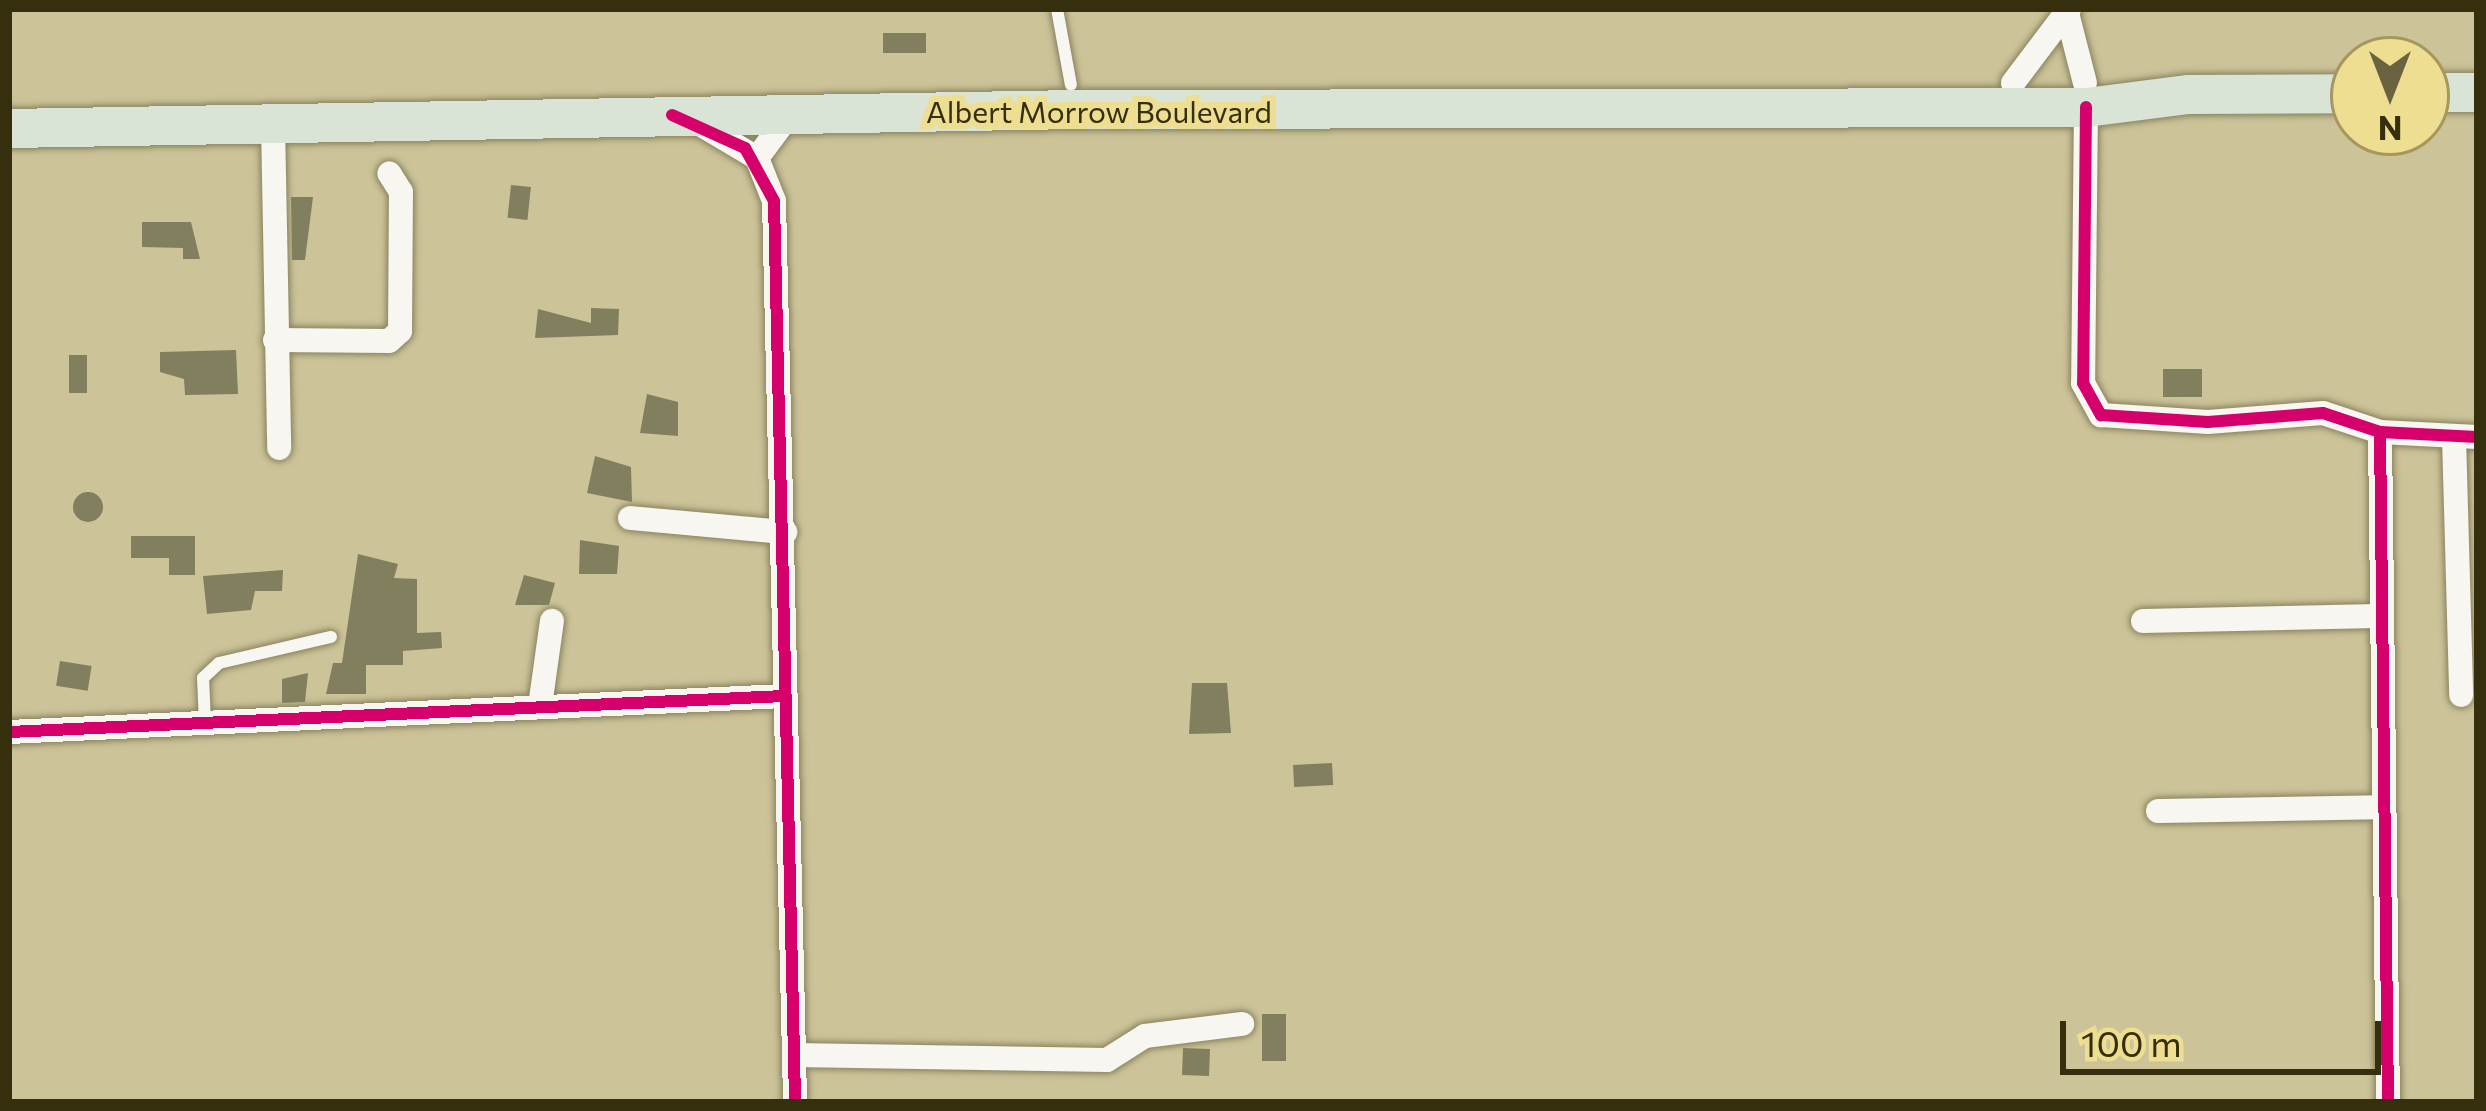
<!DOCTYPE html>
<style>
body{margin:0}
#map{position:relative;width:2486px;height:1111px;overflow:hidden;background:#ccc399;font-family:Commissioner,sans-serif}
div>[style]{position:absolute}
.building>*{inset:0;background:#817f5e;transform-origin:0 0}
.round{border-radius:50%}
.roads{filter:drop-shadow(0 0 3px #89835f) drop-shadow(0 0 3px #89835f)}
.service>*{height:12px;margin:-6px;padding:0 6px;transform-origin:6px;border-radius:6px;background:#f7f6f0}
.minor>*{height:24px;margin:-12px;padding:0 12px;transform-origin:12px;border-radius:12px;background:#f7f6f0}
.trunk>*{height:39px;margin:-19.5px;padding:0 19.5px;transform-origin:19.5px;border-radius:19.5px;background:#d9e4d7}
.cycleway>*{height:12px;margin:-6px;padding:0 6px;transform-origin:6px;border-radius:6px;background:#d6006c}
span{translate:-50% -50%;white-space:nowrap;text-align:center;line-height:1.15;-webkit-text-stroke:12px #eede91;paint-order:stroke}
.street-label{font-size:30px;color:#352f0e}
.frame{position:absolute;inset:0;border:12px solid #352f0e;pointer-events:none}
.north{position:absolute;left:2330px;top:36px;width:120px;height:120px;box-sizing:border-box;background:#eede91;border:3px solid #a4985d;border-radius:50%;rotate:180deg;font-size:33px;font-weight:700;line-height:48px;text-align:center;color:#352f0e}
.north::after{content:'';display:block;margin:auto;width:42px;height:54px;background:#6a633f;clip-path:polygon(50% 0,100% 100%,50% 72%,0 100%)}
.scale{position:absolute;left:2060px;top:1021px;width:321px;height:54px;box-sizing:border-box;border:6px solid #352f0e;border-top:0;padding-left:15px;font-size:36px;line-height:42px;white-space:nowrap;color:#352f0e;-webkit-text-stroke:9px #eede91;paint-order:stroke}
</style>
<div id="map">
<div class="building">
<i style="left:926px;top:33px;width:20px;height:43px;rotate:90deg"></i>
<i style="left:511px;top:185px;width:20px;height:33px;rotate:6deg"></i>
<i style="clip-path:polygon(291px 197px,313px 197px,305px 260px,292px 260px)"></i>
<i style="clip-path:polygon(142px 222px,191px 222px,200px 259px,183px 259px,183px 248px,142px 247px)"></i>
<i style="clip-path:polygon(591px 308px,619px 309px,618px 335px,535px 338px,538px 309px,591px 323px)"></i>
<i style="clip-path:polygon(236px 350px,238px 394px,185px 395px,184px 379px,160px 372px,160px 352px)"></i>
<i style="left:69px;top:355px;width:18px;height:38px"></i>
<i style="left:2163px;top:369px;width:39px;height:28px"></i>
<i style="clip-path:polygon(647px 394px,678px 402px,678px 436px,640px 433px)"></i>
<i style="clip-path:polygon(595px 456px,631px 467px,632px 502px,587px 493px)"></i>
<i class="round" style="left:73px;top:492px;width:30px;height:30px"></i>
<i style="clip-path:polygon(131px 536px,195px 536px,195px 575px,169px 575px,169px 558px,131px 558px)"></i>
<i style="clip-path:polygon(580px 540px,619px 546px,617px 574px,579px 574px)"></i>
<i style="clip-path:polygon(358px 554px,398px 564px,394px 578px,417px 579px,417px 633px,441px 632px,442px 648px,403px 651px,403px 665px,366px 665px,366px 694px,326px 694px,333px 663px,342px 663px)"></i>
<i style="clip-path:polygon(283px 570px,282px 591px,255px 591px,251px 610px,207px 614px,203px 576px)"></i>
<i style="clip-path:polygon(524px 575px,555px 583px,549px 605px,515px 605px)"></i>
<i style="left:60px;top:661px;width:32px;height:25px;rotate:9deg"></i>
<i style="clip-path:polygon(308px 673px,305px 702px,282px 703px,282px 679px)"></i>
<i style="clip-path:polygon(1192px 683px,1227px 683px,1231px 733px,1189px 734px)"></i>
<i style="left:1332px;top:763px;width:22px;height:39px;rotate:87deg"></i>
<i style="left:1262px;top:1014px;width:24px;height:47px"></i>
<i style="left:1183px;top:1048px;width:27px;height:27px;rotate:2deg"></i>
</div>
<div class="roads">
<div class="service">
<i style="left:1057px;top:9px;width:77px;rotate:79.6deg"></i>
<i style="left:205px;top:723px;width:45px;rotate:-92.5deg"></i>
<i style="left:203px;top:678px;width:22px;rotate:-43deg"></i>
<i style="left:219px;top:663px;width:115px;rotate:-13.1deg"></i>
</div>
<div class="minor">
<i style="left:2067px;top:13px;width:72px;rotate:75.6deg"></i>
<i style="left:2013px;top:83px;width:93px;rotate:-52.9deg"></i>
<i style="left:2086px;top:107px;width:276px;rotate:90.6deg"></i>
<i style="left:2083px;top:383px;width:37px;rotate:61deg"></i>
<i style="left:2101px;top:415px;width:107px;rotate:3.7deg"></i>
<i style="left:2208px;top:422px;width:115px;rotate:-4.5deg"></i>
<i style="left:2323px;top:413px;width:60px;rotate:18.4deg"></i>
<i style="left:2380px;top:432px;width:97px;rotate:3deg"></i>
<i style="left:698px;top:123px;width:69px;rotate:30.7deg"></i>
<i style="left:757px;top:158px;width:46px;rotate:68.4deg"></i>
<i style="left:774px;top:201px;width:901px;rotate:88.66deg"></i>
<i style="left:273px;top:124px;width:324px;rotate:88.9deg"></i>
<i style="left:757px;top:158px;width:54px;rotate:-53.3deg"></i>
<i style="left:275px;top:340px;width:114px;rotate:0.5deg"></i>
<i style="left:389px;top:341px;width:15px;rotate:-42deg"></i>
<i style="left:400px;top:331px;width:139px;rotate:-89.6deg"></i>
<i style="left:401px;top:192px;width:22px;rotate:-122deg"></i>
<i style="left:2380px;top:432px;width:670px;rotate:89.32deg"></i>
<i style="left:2454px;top:437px;width:258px;rotate:88.4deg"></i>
<i style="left:630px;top:518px;width:156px;rotate:5.2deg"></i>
<i style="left:2143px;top:621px;width:234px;rotate:-1.2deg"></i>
<i style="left:540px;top:706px;width:86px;rotate:-82deg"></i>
<i style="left:9px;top:732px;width:777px;rotate:-2.66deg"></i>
<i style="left:2158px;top:811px;width:223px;rotate:-1deg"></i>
<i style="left:794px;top:1055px;width:313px;rotate:0.9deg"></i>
<i style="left:1107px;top:1060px;width:45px;rotate:-32.3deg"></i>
<i style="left:1145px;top:1036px;width:98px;rotate:-7.1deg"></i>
</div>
<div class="trunk">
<i style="left:2426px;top:92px;width:51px"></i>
<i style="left:9px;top:128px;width:1064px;rotate:-1.02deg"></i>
<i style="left:1073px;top:109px;width:1013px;rotate:-0.11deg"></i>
<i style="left:2086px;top:107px;width:103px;rotate:-7.3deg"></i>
<i style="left:2188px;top:94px;width:166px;rotate:-0.3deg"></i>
</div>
</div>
<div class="cycleway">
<i style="left:2086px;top:107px;width:276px;rotate:90.6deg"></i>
<i style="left:2083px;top:383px;width:37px;rotate:61deg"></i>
<i style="left:2101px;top:415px;width:107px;rotate:3.7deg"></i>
<i style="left:2208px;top:422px;width:115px;rotate:-4.5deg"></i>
<i style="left:2323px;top:413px;width:60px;rotate:18.4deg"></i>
<i style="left:2380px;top:432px;width:97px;rotate:3deg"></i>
<i style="left:672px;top:115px;width:80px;rotate:24.3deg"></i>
<i style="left:745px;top:148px;width:60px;rotate:61.3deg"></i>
<i style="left:774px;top:201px;width:901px;rotate:88.66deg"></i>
<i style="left:2380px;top:432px;width:670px;rotate:89.32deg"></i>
<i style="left:9px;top:732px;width:777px;rotate:-2.66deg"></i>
</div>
<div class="street-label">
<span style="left:1099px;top:111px">Albert Morrow Boulevard</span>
</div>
<div class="frame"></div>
<div class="north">N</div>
<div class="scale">100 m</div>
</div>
